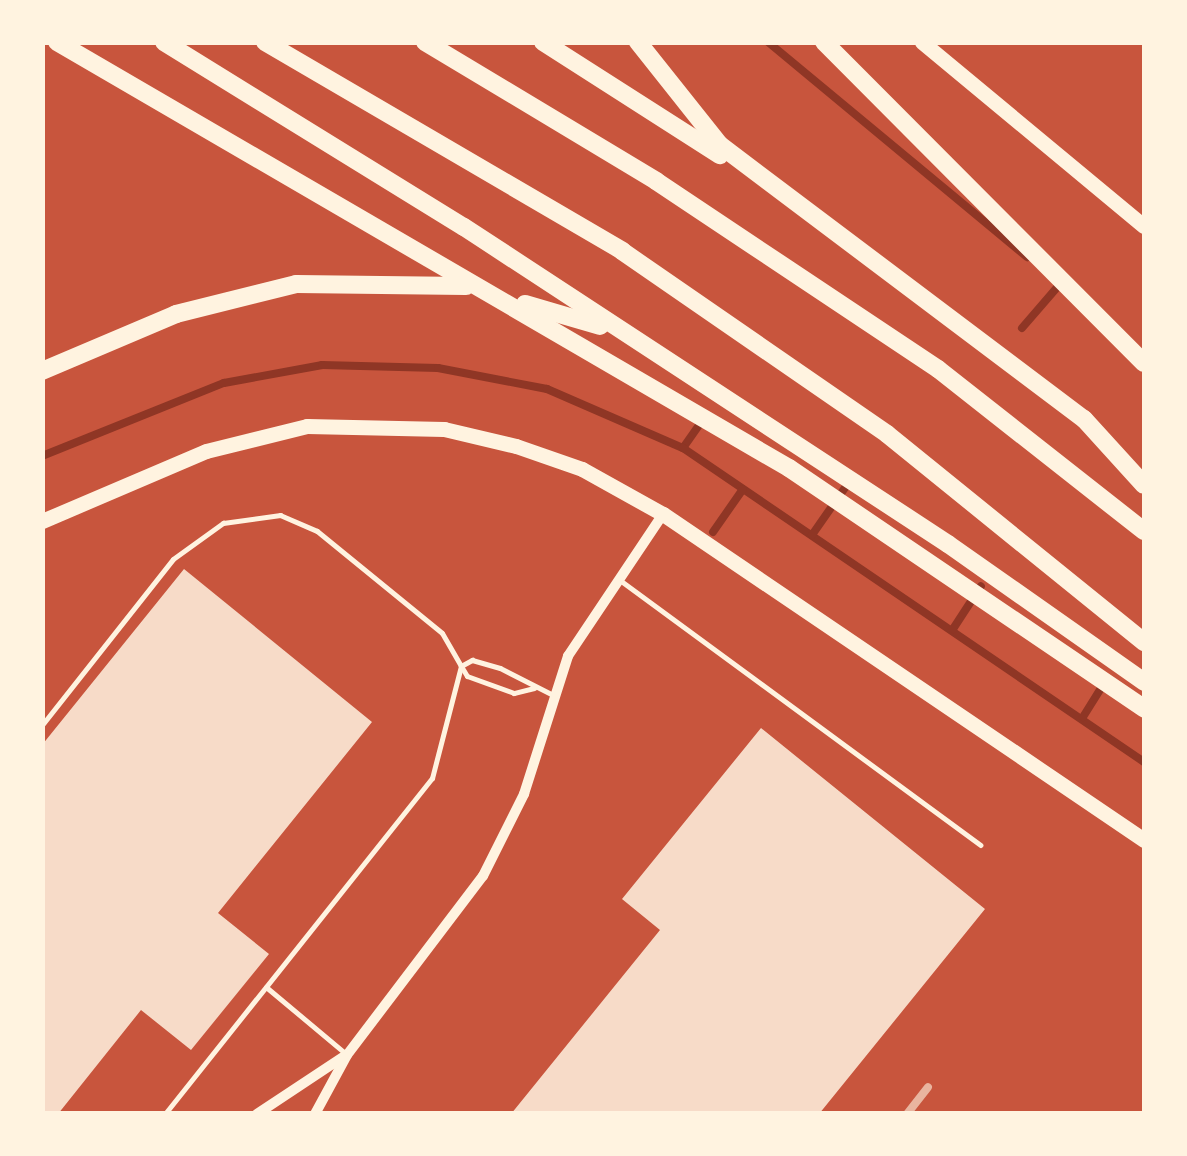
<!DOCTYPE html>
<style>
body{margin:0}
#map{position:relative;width:1187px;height:1156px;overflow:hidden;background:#c8553d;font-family:Inter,sans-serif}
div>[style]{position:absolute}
.stream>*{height:8px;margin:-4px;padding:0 4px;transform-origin:4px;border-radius:4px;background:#8f3625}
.building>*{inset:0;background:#f7dbc8}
.service>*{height:5px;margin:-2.5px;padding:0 2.5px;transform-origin:2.5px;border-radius:2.5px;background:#fff3e0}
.minor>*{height:10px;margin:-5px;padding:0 5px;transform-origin:5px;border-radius:5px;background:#fff3e0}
.secondary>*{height:15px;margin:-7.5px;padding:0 7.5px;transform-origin:7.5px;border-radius:7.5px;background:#fff3e0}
.motorway>*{height:18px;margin:-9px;padding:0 9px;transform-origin:9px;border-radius:9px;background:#fff3e0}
.rail>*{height:8px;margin:-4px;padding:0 4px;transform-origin:4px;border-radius:4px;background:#e9b49f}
span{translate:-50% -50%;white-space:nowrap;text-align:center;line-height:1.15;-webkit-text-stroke:8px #fff3e0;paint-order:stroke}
.frame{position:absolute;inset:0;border:45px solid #fff3e0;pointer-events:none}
</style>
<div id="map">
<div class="stream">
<i style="left:768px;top:42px;width:337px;rotate:39.7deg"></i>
<i style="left:1022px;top:328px;width:58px;rotate:-49.2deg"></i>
<i style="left:683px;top:448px;width:37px;rotate:-55deg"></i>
<i style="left:42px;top:456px;width:196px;rotate:-21.9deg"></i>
<i style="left:224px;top:383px;width:100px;rotate:-10.4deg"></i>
<i style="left:322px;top:365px;width:116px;rotate:1.5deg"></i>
<i style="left:438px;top:368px;width:111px;rotate:10.9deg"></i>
<i style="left:547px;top:389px;width:148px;rotate:23.5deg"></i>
<i style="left:683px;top:448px;width:558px;rotate:34.26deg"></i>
<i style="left:713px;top:532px;width:52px;rotate:-55.1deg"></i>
<i style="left:812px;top:535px;width:65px;rotate:-55.1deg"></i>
<i style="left:953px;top:629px;width:51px;rotate:-56.9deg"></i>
<i style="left:1083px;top:717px;width:39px;rotate:-58deg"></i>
</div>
<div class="building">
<i style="clip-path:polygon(184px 569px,372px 722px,218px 913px,269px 954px,191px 1050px,141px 1010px,58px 1114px,42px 1114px,42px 745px)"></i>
<i style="clip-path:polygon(761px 728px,985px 909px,819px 1114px,511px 1114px,660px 930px,622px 899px)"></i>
</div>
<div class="service">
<i style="left:621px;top:581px;width:446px;rotate:36.3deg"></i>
<i style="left:534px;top:688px;width:21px;rotate:166deg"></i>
<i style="left:514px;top:693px;width:50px;rotate:-160.1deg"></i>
<i style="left:467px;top:676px;width:12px;rotate:-121deg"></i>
<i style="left:461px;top:666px;width:13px;rotate:-29deg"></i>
<i style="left:472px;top:660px;width:29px;rotate:16deg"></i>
<i style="left:500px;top:668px;width:59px;rotate:27deg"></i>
<i style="left:42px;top:725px;width:211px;rotate:-51.7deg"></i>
<i style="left:173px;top:559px;width:62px;rotate:-35.8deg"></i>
<i style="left:223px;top:523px;width:58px;rotate:-8deg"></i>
<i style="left:280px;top:515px;width:40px;rotate:23.4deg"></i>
<i style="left:317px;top:531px;width:161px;rotate:39.2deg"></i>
<i style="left:442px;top:633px;width:38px;rotate:60deg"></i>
<i style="left:461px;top:666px;width:116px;rotate:104.5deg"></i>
<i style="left:432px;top:778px;width:429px;rotate:128.5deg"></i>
<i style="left:266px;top:987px;width:103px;rotate:39.9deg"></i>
</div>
<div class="minor">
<i style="left:257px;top:1114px;width:107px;rotate:-33.5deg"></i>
<i style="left:315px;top:1114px;width:67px;rotate:-61.5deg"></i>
<i style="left:347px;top:1055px;width:225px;rotate:-52.8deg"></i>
<i style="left:483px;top:876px;width:92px;rotate:-63.4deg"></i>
<i style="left:524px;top:794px;width:145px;rotate:-72.3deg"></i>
<i style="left:568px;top:656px;width:171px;rotate:-56.2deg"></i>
</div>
<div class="secondary">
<i style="left:922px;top:42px;width:288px;rotate:39.7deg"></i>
<i style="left:42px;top:521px;width:178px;rotate:-23.1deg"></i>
<i style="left:206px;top:451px;width:104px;rotate:-13.9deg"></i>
<i style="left:307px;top:426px;width:137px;rotate:1.3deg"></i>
<i style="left:444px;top:429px;width:74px;rotate:13.3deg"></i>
<i style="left:516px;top:446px;width:70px;rotate:19.2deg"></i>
<i style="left:582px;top:469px;width:93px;rotate:29.1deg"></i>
<i style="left:663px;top:514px;width:581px;rotate:34.13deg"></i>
</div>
<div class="motorway">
<i style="left:57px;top:42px;width:847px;rotate:30.2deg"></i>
<i style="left:789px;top:468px;width:429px;rotate:34.1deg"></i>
<i style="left:164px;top:42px;width:352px;rotate:31.7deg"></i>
<i style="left:464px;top:227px;width:579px;rotate:33.22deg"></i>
<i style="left:948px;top:544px;width:240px;rotate:35.1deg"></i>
<i style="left:265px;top:42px;width:414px;rotate:30.3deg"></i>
<i style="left:622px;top:251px;width:322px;rotate:34.6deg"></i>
<i style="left:887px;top:434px;width:331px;rotate:39deg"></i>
<i style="left:425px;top:42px;width:270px;rotate:31deg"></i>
<i style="left:656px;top:181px;width:339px;rotate:33.7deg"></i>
<i style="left:938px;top:369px;width:262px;rotate:38.2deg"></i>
<i style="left:543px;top:42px;width:210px;rotate:32.6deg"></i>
<i style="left:638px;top:42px;width:132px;rotate:51.5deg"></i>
<i style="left:720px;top:145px;width:456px;rotate:37deg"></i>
<i style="left:1084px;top:419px;width:89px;rotate:47.7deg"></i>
<i style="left:824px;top:42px;width:453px;rotate:45.1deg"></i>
<i style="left:525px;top:304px;width:78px;rotate:16.3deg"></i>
<i style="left:42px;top:371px;width:146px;rotate:-23deg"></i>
<i style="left:176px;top:314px;width:124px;rotate:-14deg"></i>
<i style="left:296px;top:284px;width:170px;rotate:0.7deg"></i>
</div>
<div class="rail">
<i style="left:907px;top:1114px;width:34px;rotate:-52deg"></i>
</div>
<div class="frame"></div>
</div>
